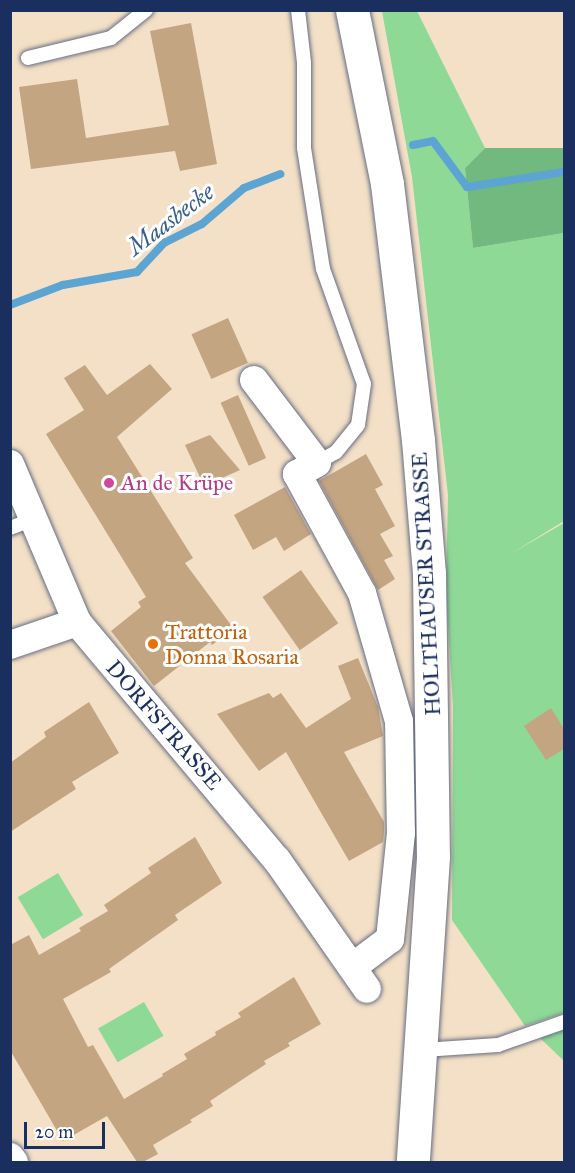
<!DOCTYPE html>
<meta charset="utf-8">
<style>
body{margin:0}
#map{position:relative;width:575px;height:1173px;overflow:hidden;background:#f3e0c6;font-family:"IM FELL Great Primer",serif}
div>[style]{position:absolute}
.green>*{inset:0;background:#8ed996;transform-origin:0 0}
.forest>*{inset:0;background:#72b97f}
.stream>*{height:8px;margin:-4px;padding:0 4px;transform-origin:4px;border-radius:4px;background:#5ca5d3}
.building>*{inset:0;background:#c4a582;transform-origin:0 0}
.roads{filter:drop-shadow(0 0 2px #676d82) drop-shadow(0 0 2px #676d82)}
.service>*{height:14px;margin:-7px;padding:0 7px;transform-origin:7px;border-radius:7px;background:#fff}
.minor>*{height:28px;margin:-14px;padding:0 14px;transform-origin:14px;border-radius:14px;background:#fff}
.tertiary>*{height:33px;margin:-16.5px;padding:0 16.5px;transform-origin:16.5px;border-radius:16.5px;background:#fff}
.dots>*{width:16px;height:16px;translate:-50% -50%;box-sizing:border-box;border:3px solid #fff;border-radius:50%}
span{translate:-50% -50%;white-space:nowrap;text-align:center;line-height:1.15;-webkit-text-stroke:6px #fff;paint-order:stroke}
.hotel-label{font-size:22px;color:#b23c85}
.left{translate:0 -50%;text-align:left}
.street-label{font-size:22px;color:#1b2f5e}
.food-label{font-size:22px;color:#c56008}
.water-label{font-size:24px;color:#355e8d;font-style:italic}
.frame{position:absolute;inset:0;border:12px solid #1b2f5e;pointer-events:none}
.scale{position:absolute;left:24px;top:1122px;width:81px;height:27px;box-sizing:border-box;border:3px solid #1b2f5e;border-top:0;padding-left:8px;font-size:18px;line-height:21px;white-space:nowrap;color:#1b2f5e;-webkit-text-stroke:4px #fff;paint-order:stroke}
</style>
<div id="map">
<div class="green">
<i style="clip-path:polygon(382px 11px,417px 11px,485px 148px,465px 168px,473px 248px,564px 233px,564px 521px,512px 553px,564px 523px,564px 1013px,525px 1026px,452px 920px,453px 706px,446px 592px,448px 495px,412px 177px)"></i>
<i style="left:58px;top:873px;width:49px;height:47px;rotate:59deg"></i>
<i style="left:144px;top:1002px;width:39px;height:53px;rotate:60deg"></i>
<i style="clip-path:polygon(564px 1028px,564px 1061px,540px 1038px)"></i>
</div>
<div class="forest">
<i style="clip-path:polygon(485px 148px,564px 148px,564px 233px,473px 248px,465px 168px)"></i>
</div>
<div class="stream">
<i style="left:413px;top:145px;width:20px;rotate:-11deg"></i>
<i style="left:433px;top:141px;width:57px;rotate:53.5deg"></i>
<i style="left:467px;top:187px;width:98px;rotate:-8.8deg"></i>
<i style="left:10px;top:305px;width:57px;rotate:-20.7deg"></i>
<i style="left:63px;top:285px;width:75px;rotate:-10deg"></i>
<i style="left:137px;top:272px;width:40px;rotate:-47deg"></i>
<i style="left:164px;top:243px;width:42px;rotate:-26.6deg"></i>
<i style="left:202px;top:224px;width:55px;rotate:-40.6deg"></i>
<i style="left:244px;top:188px;width:39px;rotate:-21deg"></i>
</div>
<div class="building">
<i style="clip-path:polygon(191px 23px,217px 164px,180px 171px,175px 151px,31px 169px,19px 87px,77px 79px,86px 138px,169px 125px,150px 31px)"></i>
<i style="left:228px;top:318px;width:49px;height:40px;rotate:66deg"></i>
<i style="clip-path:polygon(150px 364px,172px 389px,117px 437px,193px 558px,185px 563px,234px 629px,212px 645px,210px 642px,154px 686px,111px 631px,141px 607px,138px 602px,146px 597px,46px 434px,84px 410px,64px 378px,85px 365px,107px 395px)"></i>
<i style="left:238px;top:395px;width:69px;height:19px;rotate:66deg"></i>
<i style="clip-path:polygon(210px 435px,240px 470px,204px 486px,185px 445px)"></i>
<i style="clip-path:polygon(366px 454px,383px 485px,375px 489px,395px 526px,380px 534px,393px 556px,384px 560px,395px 579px,378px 590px,319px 481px)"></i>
<i style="clip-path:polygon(285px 487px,311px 534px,284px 551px,276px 537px,253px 550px,234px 515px)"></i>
<i style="left:301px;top:570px;width:65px;height:47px;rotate:55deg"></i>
<i style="clip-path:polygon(358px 658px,378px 707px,383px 736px,344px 752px,384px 822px,384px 832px,383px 842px,349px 861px,286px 752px,259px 771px,217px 714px,269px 693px,273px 698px,281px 693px,306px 728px,351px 699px,338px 666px)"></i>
<i style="clip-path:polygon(89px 702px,119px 753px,72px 782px,76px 789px,10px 832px,10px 763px,46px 737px,44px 732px)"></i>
<i style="clip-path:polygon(551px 708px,564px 729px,564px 749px,546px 760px,524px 726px)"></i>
<i style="clip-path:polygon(195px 837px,222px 883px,175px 915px,178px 920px,109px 969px,111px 972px,63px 999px,88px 1047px,93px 1045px,124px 1099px,163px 1076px,162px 1074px,187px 1059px,184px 1054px,216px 1035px,215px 1032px,241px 1017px,238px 1013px,294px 977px,321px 1024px,288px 1043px,290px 1046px,264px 1061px,266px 1064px,210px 1101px,213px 1106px,190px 1120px,192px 1122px,153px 1145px,158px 1154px,143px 1162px,137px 1162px,107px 1116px,63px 1141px,10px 1050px,10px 945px,29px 935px,39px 955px,81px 931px,79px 928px,108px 911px,104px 905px,151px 873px,148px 868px)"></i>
</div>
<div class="roads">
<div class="service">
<i style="left:298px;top:10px;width:53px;rotate:83.5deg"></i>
<i style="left:304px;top:63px;width:85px;rotate:90deg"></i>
<i style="left:304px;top:148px;width:122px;rotate:81.1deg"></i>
<i style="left:323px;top:269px;width:122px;rotate:70.4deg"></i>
<i style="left:364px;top:384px;width:41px;rotate:98.3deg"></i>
<i style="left:358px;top:425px;width:35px;rotate:129deg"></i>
<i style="left:336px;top:452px;width:22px;rotate:150deg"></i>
<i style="left:28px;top:58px;width:85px;rotate:-13.5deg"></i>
<i style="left:111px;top:38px;width:45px;rotate:-38.7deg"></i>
<i style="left:10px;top:528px;width:26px;rotate:-21deg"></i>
<i style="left:423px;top:1050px;width:75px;rotate:-3.8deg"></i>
<i style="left:498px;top:1045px;width:70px;rotate:-19.2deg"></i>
</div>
<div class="minor">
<i style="left:254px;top:380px;width:104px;rotate:52.8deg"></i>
<i style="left:317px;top:463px;width:23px;rotate:151deg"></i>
<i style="left:297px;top:474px;width:136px;rotate:61.4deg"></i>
<i style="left:362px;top:593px;width:133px;rotate:73.9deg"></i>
<i style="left:399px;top:721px;width:112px;rotate:89deg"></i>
<i style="left:401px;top:833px;width:107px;rotate:95.9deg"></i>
<i style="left:390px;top:939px;width:45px;rotate:143.1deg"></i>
<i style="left:10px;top:464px;width:172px;rotate:67deg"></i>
<i style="left:77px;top:622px;width:311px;rotate:50deg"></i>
<i style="left:277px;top:860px;width:157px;rotate:55.1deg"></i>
<i style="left:10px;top:645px;width:71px;rotate:-18.9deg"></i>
<i style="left:10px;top:1157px;width:6px;rotate:51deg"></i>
</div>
<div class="tertiary">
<i style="left:352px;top:10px;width:177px;rotate:78.6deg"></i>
<i style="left:387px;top:184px;width:258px;rotate:83.1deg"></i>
<i style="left:418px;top:440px;width:133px;rotate:85.3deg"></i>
<i style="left:429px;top:573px;width:284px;rotate:89.2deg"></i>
<i style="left:433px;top:857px;width:306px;rotate:93.8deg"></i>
</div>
</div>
<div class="dots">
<i style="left:109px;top:483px;background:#d1479c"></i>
<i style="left:153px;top:644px;background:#e8710a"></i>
</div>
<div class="hotel-label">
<span class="left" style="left:121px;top:483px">An de Krüpe</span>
</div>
<div class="street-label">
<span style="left:426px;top:584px;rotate:-93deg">HOLTHAUSER STRASSE</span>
<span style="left:164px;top:725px;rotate:49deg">DORFSTRASSE</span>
</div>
<div class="food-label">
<span class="left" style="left:165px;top:644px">Trattoria<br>Donna Rosaria</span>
</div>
<div class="water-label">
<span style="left:171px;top:220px;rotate:-37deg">Maasbecke</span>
</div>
<div class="frame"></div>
<div class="scale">20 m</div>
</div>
